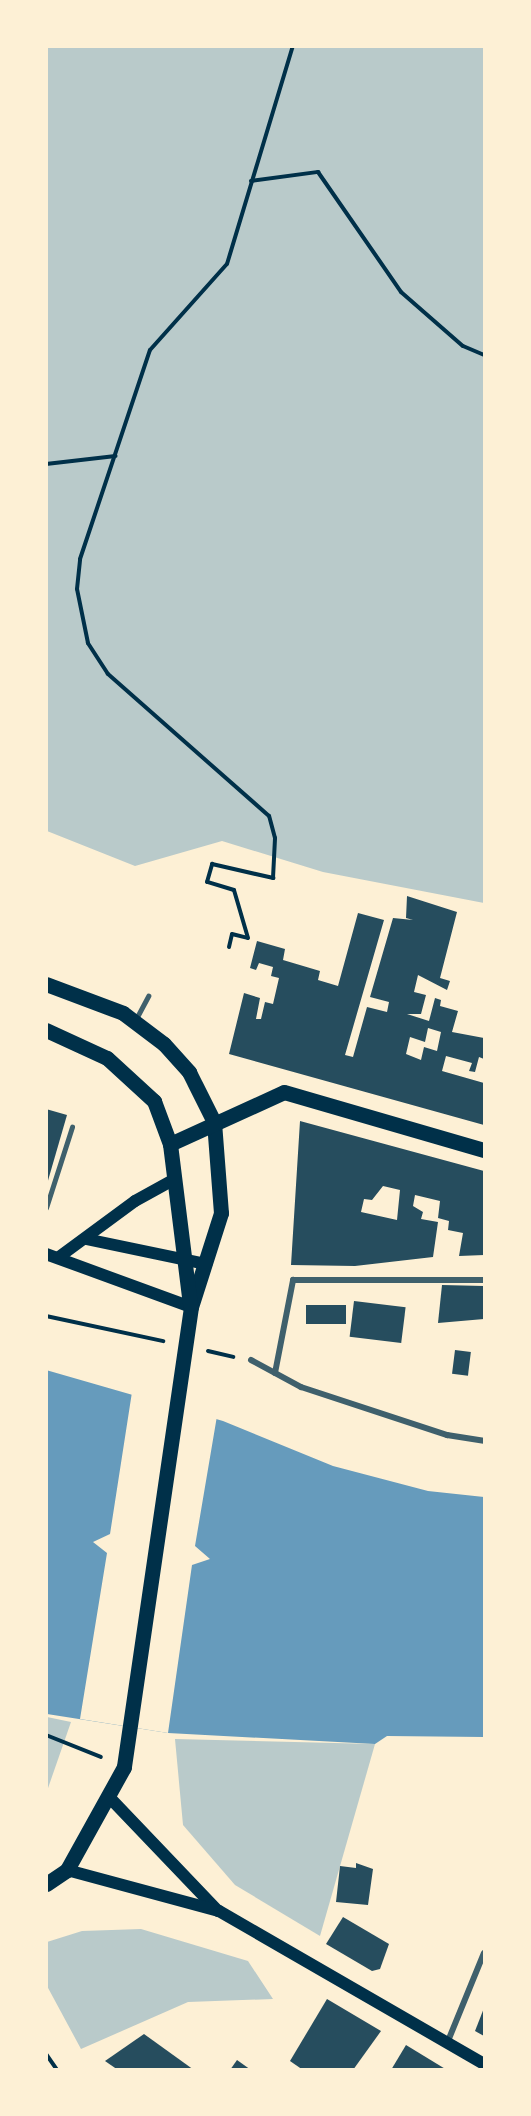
<!DOCTYPE html>
<style>
body{margin:0}
#map{position:relative;width:531px;height:2116px;overflow:hidden;background:#fdf0d5;font-family:Overpass,sans-serif}
div>[style]{position:absolute}
.green>*{inset:0;background:#b9caca}
.water>*{inset:0;background:#669bbc}
.pier>*{inset:0;background:#fdf0d5}
.building>*{inset:0;background:#264d5e;transform-origin:0 0}
.path>*{height:4px;margin:-2px;padding:0 2px;transform-origin:2px;border-radius:2px;background:#003049}
.service>*{height:4.5px;margin:-2.25px;padding:0 2.25px;transform-origin:2.25px;border-radius:2.25px;background:#3f606c}
.minor>*{height:6px;margin:-3px;padding:0 3px;transform-origin:3px;border-radius:3px;background:#3f606c}
.secondary>*{height:12px;margin:-6px;padding:0 6px;transform-origin:6px;border-radius:6px;background:#003049}
.primary>*{height:15px;margin:-7.5px;padding:0 7.5px;transform-origin:7.5px;border-radius:7.5px;background:#003049}
span{translate:-50% -50%;white-space:nowrap;text-align:center;line-height:1.15;-webkit-text-stroke:6px #fdf0d5;paint-order:stroke}
.frame{position:absolute;inset:0;border:48px solid #fdf0d5;pointer-events:none}
</style>
<div id="map">
<div class="green">
<i style="clip-path:polygon(47px 47px,484px 47px,484px 903px,323px 872px,222px 841px,135px 866px,47px 831px)"></i>
<i style="clip-path:polygon(47px 1717px,71px 1722px,47px 1791px)"></i>
<i style="clip-path:polygon(175px 1739px,375px 1744px,320px 1936px,235px 1885px,183px 1825px)"></i>
<i style="clip-path:polygon(141px 1929px,248px 1961px,273px 1999px,188px 2002px,81px 2049px,47px 1986px,47px 1942px,82px 1931px)"></i>
</div>
<div class="water">
<i style="clip-path:polygon(46px 1370px,223px 1421px,333px 1466px,428px 1491px,484px 1497px,484px 1737px,387px 1736px,375px 1744px,168px 1733px,47px 1714px)"></i>
</div>
<div class="pier">
<i style="clip-path:polygon(132px 1392px,217px 1416px,195px 1546px,210px 1559px,192px 1565px,168px 1733px,80px 1719px,107px 1553px,93px 1542px,110px 1534px)"></i>
</div>
<div class="building">
<i style="clip-path:polygon(evenodd,407px 896px,457px 912px,440px 978px,450px 981px,447px 990px,418px 975px,414px 992px,426px 995px,421px 1014px,407px 1014px,429px 1021px,435px 998px,441px 1000px,440px 1006px,458px 1011px,452px 1032px,484px 1038px,484px 1059px,479px 1057px,475px 1072px,469px 1071px,472px 1063px,446px 1056px,442px 1071px,484px 1083px,484px 1125px,229px 1054px,244px 993px,260px 998px,256px 1019px,261px 1019px,265px 1002px,273px 1004px,279px 978px,271px 976px,273px 967px,259px 963px,256px 970px,250px 968px,257px 941px,285px 949px,283px 960px,320px 971px,318px 980px,338px 986px,358px 913px,384px 920px,345px 1055px,353px 1057px,367px 1007px,387px 1012px,389px 1002px,370px 997px,393px 918px,413px 920px,406px 918px,407px 896px,428px 1028px,441px 1032px,437px 1051px,424px 1047px,421px 1060px,406px 1054px,410px 1037px,425px 1042px,428px 1028px)"></i>
<i style="clip-path:polygon(46px 1109px,67px 1115px,47px 1184px,46px 1184px)"></i>
<i style="clip-path:polygon(evenodd,300px 1121px,484px 1171px,484px 1255px,459px 1256px,463px 1233px,448px 1230px,449px 1221px,438px 1218px,440px 1201px,415px 1195px,413px 1206px,423px 1212px,421px 1219px,438px 1222px,433px 1257px,355px 1266px,291px 1265px,300px 1121px,383px 1186px,400px 1190px,397px 1220px,361px 1212px,364px 1199px,372px 1200px,383px 1186px)"></i>
<i style="clip-path:polygon(442px 1285px,484px 1286px,484px 1319px,438px 1323px)"></i>
<i style="left:354px;top:1301px;width:52px;height:36px;rotate:7deg"></i>
<i style="left:306px;top:1305px;width:40px;height:19px"></i>
<i style="left:455px;top:1350px;width:16px;height:24px;rotate:7deg"></i>
<i style="clip-path:polygon(356px 1863px,373px 1869px,368px 1905px,336px 1902px,340px 1866px,356px 1868px)"></i>
<i style="clip-path:polygon(343px 1917px,389px 1944px,380px 1969px,372px 1971px,326px 1944px)"></i>
<i style="clip-path:polygon(327px 1999px,381px 2031px,353px 2070px,303px 2070px,290px 2061px)"></i>
<i style="clip-path:polygon(484px 2008px,484px 2036px,475px 2031px)"></i>
<i style="clip-path:polygon(144px 2034px,194px 2070px,118px 2070px,105px 2061px)"></i>
<i style="clip-path:polygon(406px 2045px,447px 2070px,391px 2070px)"></i>
<i style="clip-path:polygon(237px 2060px,251px 2070px,230px 2070px)"></i>
</div>
<div class="path">
<i style="left:251px;top:181px;width:68px;rotate:-7.7deg"></i>
<i style="left:318px;top:172px;width:146px;rotate:55.3deg"></i>
<i style="left:401px;top:292px;width:82px;rotate:41.1deg"></i>
<i style="left:463px;top:346px;width:23px;rotate:23deg"></i>
<i style="left:46px;top:464px;width:70px;rotate:-6.5deg"></i>
<i style="left:248px;top:938px;width:50px;rotate:-106.3deg"></i>
<i style="left:234px;top:890px;width:28px;rotate:-163deg"></i>
<i style="left:207px;top:882px;width:19px;rotate:-74deg"></i>
<i style="left:212px;top:864px;width:63px;rotate:12.9deg"></i>
<i style="left:273px;top:878px;width:40px;rotate:-87.1deg"></i>
<i style="left:275px;top:838px;width:23px;rotate:-105deg"></i>
<i style="left:269px;top:816px;width:215px;rotate:-138.6deg"></i>
<i style="left:108px;top:674px;width:37px;rotate:-123deg"></i>
<i style="left:88px;top:643px;width:55px;rotate:-101.5deg"></i>
<i style="left:77px;top:589px;width:30px;rotate:-84deg"></i>
<i style="left:80px;top:559px;width:220px;rotate:-71.5deg"></i>
<i style="left:150px;top:350px;width:115px;rotate:-48.2deg"></i>
<i style="left:227px;top:264px;width:228px;rotate:-73.2deg"></i>
<i style="left:229px;top:947px;width:13px;rotate:-77deg"></i>
<i style="left:232px;top:934px;width:16px;rotate:14deg"></i>
<i style="left:46px;top:1316px;width:120px;rotate:12.1deg"></i>
<i style="left:208px;top:1351px;width:26px;rotate:13deg"></i>
<i style="left:46px;top:1735px;width:59px;rotate:21.8deg"></i>
<i style="left:46px;top:2054px;width:19px;rotate:55deg"></i>
</div>
<div class="service">
<i style="left:136px;top:1019px;width:26px;rotate:-62deg"></i>
<i style="left:46px;top:1208px;width:85px;rotate:-72.2deg"></i>
</div>
<div class="minor">
<i style="left:251px;top:1360px;width:57px;rotate:28.4deg"></i>
<i style="left:301px;top:1387px;width:154px;rotate:18.2deg"></i>
<i style="left:447px;top:1435px;width:37px;rotate:9deg"></i>
<i style="left:275px;top:1373px;width:95px;rotate:-79deg"></i>
<i style="left:293px;top:1280px;width:191px"></i>
<i style="left:448px;top:2041px;width:95px;rotate:-67.8deg"></i>
</div>
<div class="secondary">
<i style="left:86px;top:1239px;width:123px;rotate:11.8deg"></i>
<i style="left:46px;top:1254px;width:154px;rotate:20.1deg"></i>
<i style="left:59px;top:1257px;width:94px;rotate:-36.4deg"></i>
<i style="left:135px;top:1201px;width:46px;rotate:-28.8deg"></i>
<i style="left:111px;top:1799px;width:155px;rotate:46.3deg"></i>
<i style="left:67px;top:1870px;width:157px;rotate:15.1deg"></i>
<i style="left:219px;top:1911px;width:306px;rotate:30deg"></i>
</div>
<div class="primary">
<i style="left:46px;top:984px;width:82px;rotate:20.6deg"></i>
<i style="left:123px;top:1013px;width:51px;rotate:37.1deg"></i>
<i style="left:164px;top:1044px;width:38px;rotate:48deg"></i>
<i style="left:189px;top:1072px;width:56px;rotate:63.4deg"></i>
<i style="left:214px;top:1122px;width:91px;rotate:85.6deg"></i>
<i style="left:221px;top:1213px;width:99px;rotate:107.7deg"></i>
<i style="left:191px;top:1307px;width:465px;rotate:98.3deg"></i>
<i style="left:124px;top:1767px;width:118px;rotate:119deg"></i>
<i style="left:67px;top:1870px;width:25px;rotate:146deg"></i>
<i style="left:46px;top:1030px;width:67px;rotate:24.7deg"></i>
<i style="left:107px;top:1058px;width:64px;rotate:42.5deg"></i>
<i style="left:154px;top:1101px;width:46px;rotate:69.6deg"></i>
<i style="left:170px;top:1144px;width:161px;rotate:82.9deg"></i>
<i style="left:170px;top:1144px;width:125px;rotate:-24.5deg"></i>
<i style="left:284px;top:1092px;width:208px;rotate:16.2deg"></i>
</div>
<div class="frame"></div>
</div>
